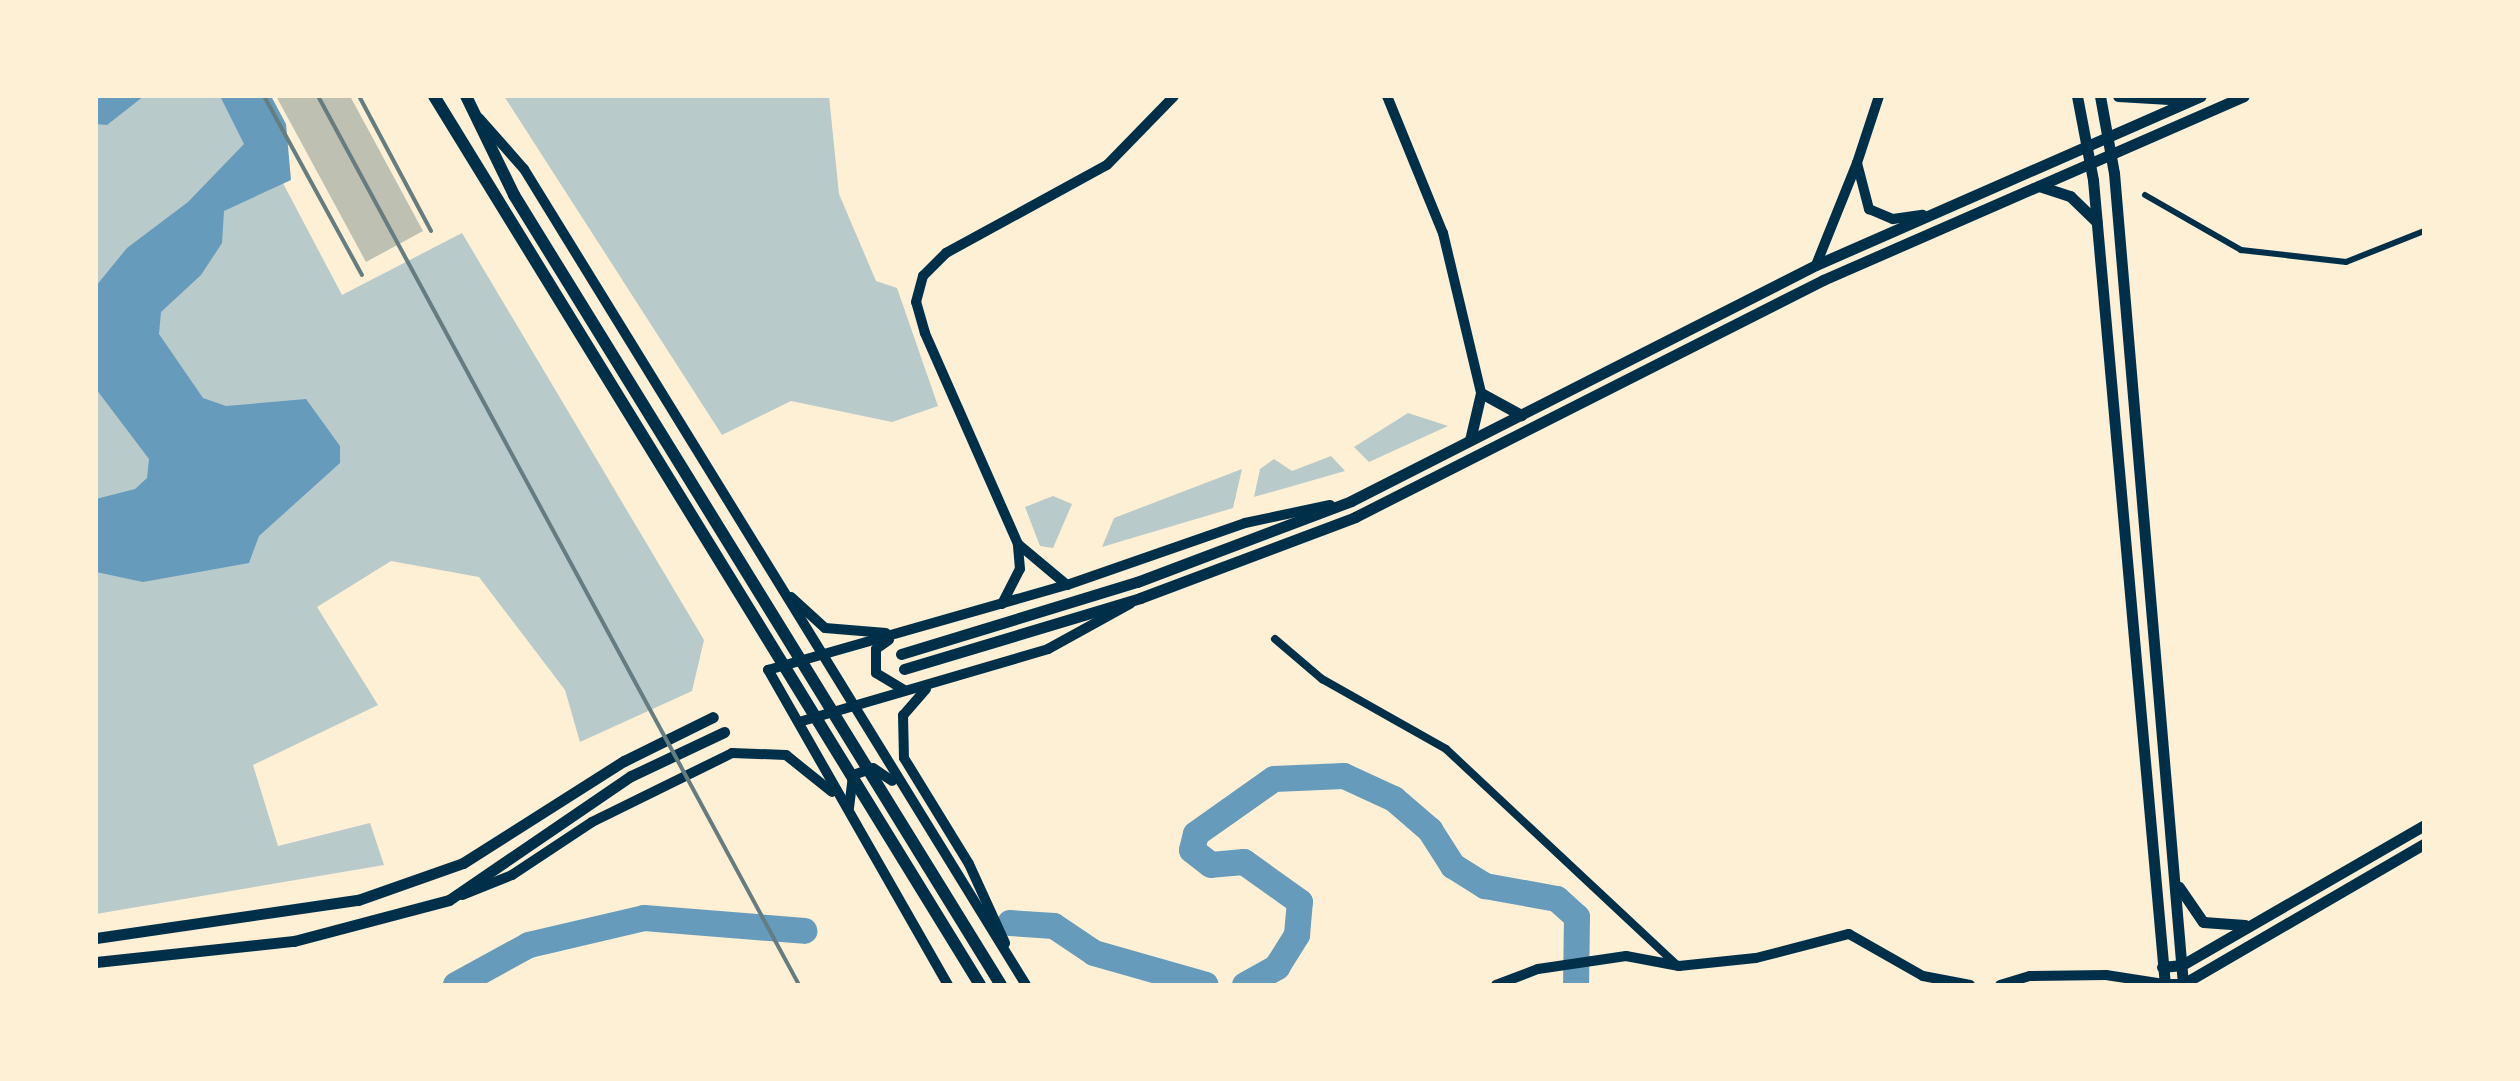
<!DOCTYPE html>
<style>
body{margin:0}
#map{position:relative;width:2520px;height:1081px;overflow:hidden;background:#fdf0d5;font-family:"Space Grotesk",sans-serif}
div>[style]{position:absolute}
.green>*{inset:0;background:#b9caca}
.water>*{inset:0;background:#669bbc}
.river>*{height:26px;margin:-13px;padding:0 13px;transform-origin:13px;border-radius:13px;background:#669bbc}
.building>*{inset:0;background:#bec0b2}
.pedestrian>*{height:6px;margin:-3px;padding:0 3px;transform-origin:3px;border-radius:3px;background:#003049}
.minor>*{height:8px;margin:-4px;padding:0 4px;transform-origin:4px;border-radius:4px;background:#003049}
.tertiary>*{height:10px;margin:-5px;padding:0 5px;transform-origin:5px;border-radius:5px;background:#003049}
.secondary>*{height:11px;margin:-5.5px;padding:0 5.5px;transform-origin:5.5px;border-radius:5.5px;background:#003049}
.primary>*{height:12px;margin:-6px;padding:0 6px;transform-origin:6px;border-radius:6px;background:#003049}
.rail>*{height:4px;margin:-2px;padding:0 2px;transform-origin:2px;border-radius:2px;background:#657d81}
span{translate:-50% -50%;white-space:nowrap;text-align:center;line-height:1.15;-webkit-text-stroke:6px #fdf0d5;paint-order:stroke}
.frame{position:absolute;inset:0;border:98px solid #fdf0d5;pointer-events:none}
</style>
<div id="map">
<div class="green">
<i style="clip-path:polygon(96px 96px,237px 96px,342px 295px,462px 233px,704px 640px,692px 691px,580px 742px,565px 690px,479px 577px,391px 561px,317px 607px,378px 705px,253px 765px,278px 846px,370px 823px,384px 865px,96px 914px)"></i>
<i style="clip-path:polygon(504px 96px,829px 96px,839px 194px,876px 281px,897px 288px,938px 406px,892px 422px,791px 401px,722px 435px)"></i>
<i style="clip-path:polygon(1408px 413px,1448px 426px,1369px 462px,1354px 447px)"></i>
<i style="clip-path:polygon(1331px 456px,1345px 471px,1254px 497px,1260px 469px,1274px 459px,1292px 471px)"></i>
<i style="clip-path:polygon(1242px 469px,1233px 508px,1102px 547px,1114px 518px)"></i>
<i style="clip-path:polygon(1053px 496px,1072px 504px,1053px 548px,1040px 546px,1025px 507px)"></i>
</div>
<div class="water">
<i style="clip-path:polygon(96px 96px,144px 96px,107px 125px,96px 124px)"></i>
<i style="clip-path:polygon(220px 96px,271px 96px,286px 124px,291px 180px,224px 211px,222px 243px,201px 275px,161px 312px,159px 334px,203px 398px,226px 406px,306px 399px,340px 446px,340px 463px,259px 536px,249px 563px,143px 582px,96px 572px,96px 499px,135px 489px,147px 478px,149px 459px,96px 389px,96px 286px,127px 248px,188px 202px,244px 144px)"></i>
</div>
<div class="river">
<i style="left:1010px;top:923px;width:44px;rotate:3.9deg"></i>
<i style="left:1054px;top:926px;width:48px;rotate:34deg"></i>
<i style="left:1094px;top:953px;width:116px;rotate:15.9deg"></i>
<i style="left:456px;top:985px;width:83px;rotate:-28.7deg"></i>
<i style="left:529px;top:945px;width:118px;rotate:-13.2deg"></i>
<i style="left:644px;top:918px;width:161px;rotate:4.6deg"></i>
<i style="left:1245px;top:985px;width:37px;rotate:-29deg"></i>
<i style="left:1277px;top:967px;width:38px;rotate:-58deg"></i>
<i style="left:1297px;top:935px;width:33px;rotate:-85deg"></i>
<i style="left:1300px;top:902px;width:69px;rotate:-144.5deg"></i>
<i style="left:1244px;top:862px;width:33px;rotate:175deg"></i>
<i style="left:1211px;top:865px;width:24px;rotate:-142deg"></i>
<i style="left:1192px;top:850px;width:16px;rotate:-76deg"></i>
<i style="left:1196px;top:834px;width:95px;rotate:-35.2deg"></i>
<i style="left:1274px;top:779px;width:70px;rotate:-2.5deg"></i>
<i style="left:1344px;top:776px;width:55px;rotate:24.7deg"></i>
<i style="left:1394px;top:799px;width:48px;rotate:40.7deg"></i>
<i style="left:1430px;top:830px;width:43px;rotate:57.4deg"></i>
<i style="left:1453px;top:866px;width:38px;rotate:32deg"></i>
<i style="left:1485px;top:886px;width:73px;rotate:10.2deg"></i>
<i style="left:1557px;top:899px;width:27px;rotate:42deg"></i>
<i style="left:1577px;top:917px;width:68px;rotate:90.8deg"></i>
</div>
<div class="building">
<i style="clip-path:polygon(276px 96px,350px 96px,423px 231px,366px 262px)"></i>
</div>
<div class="pedestrian">
<i style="left:2145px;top:195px;width:111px;rotate:29.8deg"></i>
<i style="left:2241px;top:250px;width:106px;rotate:6.5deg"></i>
<i style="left:2346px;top:262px;width:84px;rotate:-21.7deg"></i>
</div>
<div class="minor">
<i style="left:1275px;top:639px;width:62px;rotate:40.4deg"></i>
<i style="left:1322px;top:679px;width:142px;rotate:29.4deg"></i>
<i style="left:1446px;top:749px;width:318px;rotate:43.1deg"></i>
</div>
<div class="tertiary">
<i style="left:1387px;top:96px;width:148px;rotate:67.8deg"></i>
<i style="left:1443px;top:233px;width:164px;rotate:76.6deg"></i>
<i style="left:479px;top:118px;width:68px;rotate:48.6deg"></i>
<i style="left:524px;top:169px;width:958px;rotate:58.4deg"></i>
<i style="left:1857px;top:163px;width:71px;rotate:-71.8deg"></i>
<i style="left:1816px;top:265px;width:110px;rotate:-68.1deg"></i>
<i style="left:1857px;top:163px;width:48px;rotate:75.4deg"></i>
<i style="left:1869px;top:209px;width:26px;rotate:23deg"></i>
<i style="left:1893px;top:219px;width:30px;rotate:-8deg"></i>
<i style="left:1018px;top:544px;width:64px;rotate:39.9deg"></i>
<i style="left:791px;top:597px;width:46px;rotate:42.4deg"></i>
<i style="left:825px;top:628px;width:61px;rotate:4.7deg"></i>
<i style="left:1002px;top:604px;width:39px;rotate:-63deg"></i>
<i style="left:1020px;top:569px;width:25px;rotate:-95deg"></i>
<i style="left:1018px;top:544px;width:231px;rotate:-113.8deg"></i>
<i style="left:925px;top:333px;width:32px;rotate:-106deg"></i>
<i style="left:916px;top:302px;width:27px;rotate:-75deg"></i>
<i style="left:923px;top:276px;width:33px;rotate:-45deg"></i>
<i style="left:946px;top:253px;width:183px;rotate:-28.7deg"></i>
<i style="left:1107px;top:165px;width:96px;rotate:-45.8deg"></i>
<i style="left:889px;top:640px;width:16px;rotate:145deg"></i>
<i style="left:876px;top:649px;width:24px;rotate:90deg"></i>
<i style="left:876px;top:673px;width:33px;rotate:31deg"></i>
<i style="left:926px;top:689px;width:35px;rotate:131deg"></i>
<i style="left:903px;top:715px;width:43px;rotate:88.7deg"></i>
<i style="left:904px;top:758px;width:124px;rotate:58.5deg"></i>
<i style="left:969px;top:864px;width:87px;rotate:65.5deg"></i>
<i style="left:799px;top:722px;width:259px;rotate:-16.3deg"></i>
<i style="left:1048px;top:649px;width:94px;rotate:-28.8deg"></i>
<i style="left:849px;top:808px;width:33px;rotate:-83deg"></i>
<i style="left:853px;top:775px;width:21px;rotate:-19deg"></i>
<i style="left:873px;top:768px;width:23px;rotate:34deg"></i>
<i style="left:462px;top:895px;width:54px;rotate:-21.8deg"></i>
<i style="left:512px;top:875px;width:96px;rotate:-33.5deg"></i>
<i style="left:592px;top:822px;width:156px;rotate:-26.2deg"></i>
<i style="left:732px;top:753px;width:54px;rotate:2.1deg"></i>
<i style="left:786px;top:755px;width:59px;rotate:38.8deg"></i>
<i style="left:948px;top:985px;width:363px;rotate:-119.7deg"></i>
<i style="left:768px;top:670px;width:311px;rotate:-15.9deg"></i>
<i style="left:1067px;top:585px;width:188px;rotate:-19.2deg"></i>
<i style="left:1245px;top:523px;width:87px;rotate:-12deg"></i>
<i style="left:1496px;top:985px;width:45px;rotate:-20.9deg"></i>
<i style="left:1538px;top:969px;width:89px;rotate:-8.4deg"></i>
<i style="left:1626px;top:956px;width:54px;rotate:10.7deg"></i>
<i style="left:1679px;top:966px;width:77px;rotate:-5.9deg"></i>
<i style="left:1756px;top:958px;width:96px;rotate:-14.5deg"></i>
<i style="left:1849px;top:934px;width:85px;rotate:29.6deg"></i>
<i style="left:1923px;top:976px;width:48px;rotate:10.8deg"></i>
<i style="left:2000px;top:985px;width:31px;rotate:-17deg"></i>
<i style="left:2030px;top:976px;width:76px;rotate:-0.8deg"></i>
<i style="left:2106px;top:975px;width:60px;rotate:8.7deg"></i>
</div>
<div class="secondary">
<i style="left:2077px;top:96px;width:86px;rotate:79.2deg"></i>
<i style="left:2093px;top:180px;width:808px;rotate:84.89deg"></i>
<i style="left:2100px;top:96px;width:78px;rotate:79.7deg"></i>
<i style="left:2114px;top:173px;width:815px;rotate:85.14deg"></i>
<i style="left:2118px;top:96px;width:68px;rotate:3.4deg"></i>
<i style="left:2039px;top:186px;width:33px;rotate:18deg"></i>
<i style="left:2070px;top:196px;width:37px;rotate:44deg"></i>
<i style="left:1481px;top:393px;width:46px;rotate:28.8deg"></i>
<i style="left:1470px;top:440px;width:48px;rotate:-76.8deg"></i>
<i style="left:901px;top:654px;width:247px;rotate:-17deg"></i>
<i style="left:1137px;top:582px;width:229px;rotate:-20.7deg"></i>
<i style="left:1351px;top:501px;width:521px;rotate:-26.91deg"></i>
<i style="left:1816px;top:265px;width:420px;rotate:-23.7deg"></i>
<i style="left:904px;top:669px;width:246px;rotate:-16.7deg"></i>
<i style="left:1140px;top:598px;width:230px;rotate:-20.6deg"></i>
<i style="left:1355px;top:517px;width:525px;rotate:-26.86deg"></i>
<i style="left:1823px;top:280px;width:459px;rotate:-23.6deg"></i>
<i style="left:2179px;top:887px;width:42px;rotate:55.6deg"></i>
<i style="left:2203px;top:922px;width:42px;rotate:4.1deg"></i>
<i style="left:96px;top:938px;width:265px;rotate:-8.3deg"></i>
<i style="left:358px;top:900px;width:111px;rotate:-19.4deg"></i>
<i style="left:463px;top:863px;width:191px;rotate:-32.4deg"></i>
<i style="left:624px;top:761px;width:99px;rotate:-26.3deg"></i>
<i style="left:96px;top:962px;width:199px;rotate:-6.1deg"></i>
<i style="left:294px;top:941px;width:160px;rotate:-14.8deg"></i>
<i style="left:449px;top:900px;width:220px;rotate:-34.3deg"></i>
<i style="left:631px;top:776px;width:103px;rotate:-25.3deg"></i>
<i style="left:2162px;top:967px;width:20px;rotate:-6deg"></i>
<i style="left:2182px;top:965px;width:280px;rotate:-30deg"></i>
<i style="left:2165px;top:984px;width:18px"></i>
<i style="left:2183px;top:984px;width:279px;rotate:-30.2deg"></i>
</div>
<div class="primary">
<i style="left:434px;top:96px;width:1043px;rotate:58.44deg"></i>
<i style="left:466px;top:96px;width:110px;rotate:64.1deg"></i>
<i style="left:514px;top:195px;width:928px;rotate:58.35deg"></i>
</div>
<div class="rail">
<i style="left:264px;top:96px;width:204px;rotate:61.3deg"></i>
<i style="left:318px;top:96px;width:1011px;rotate:61.58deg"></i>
<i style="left:359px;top:96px;width:153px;rotate:61.9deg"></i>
</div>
<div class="frame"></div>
</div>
